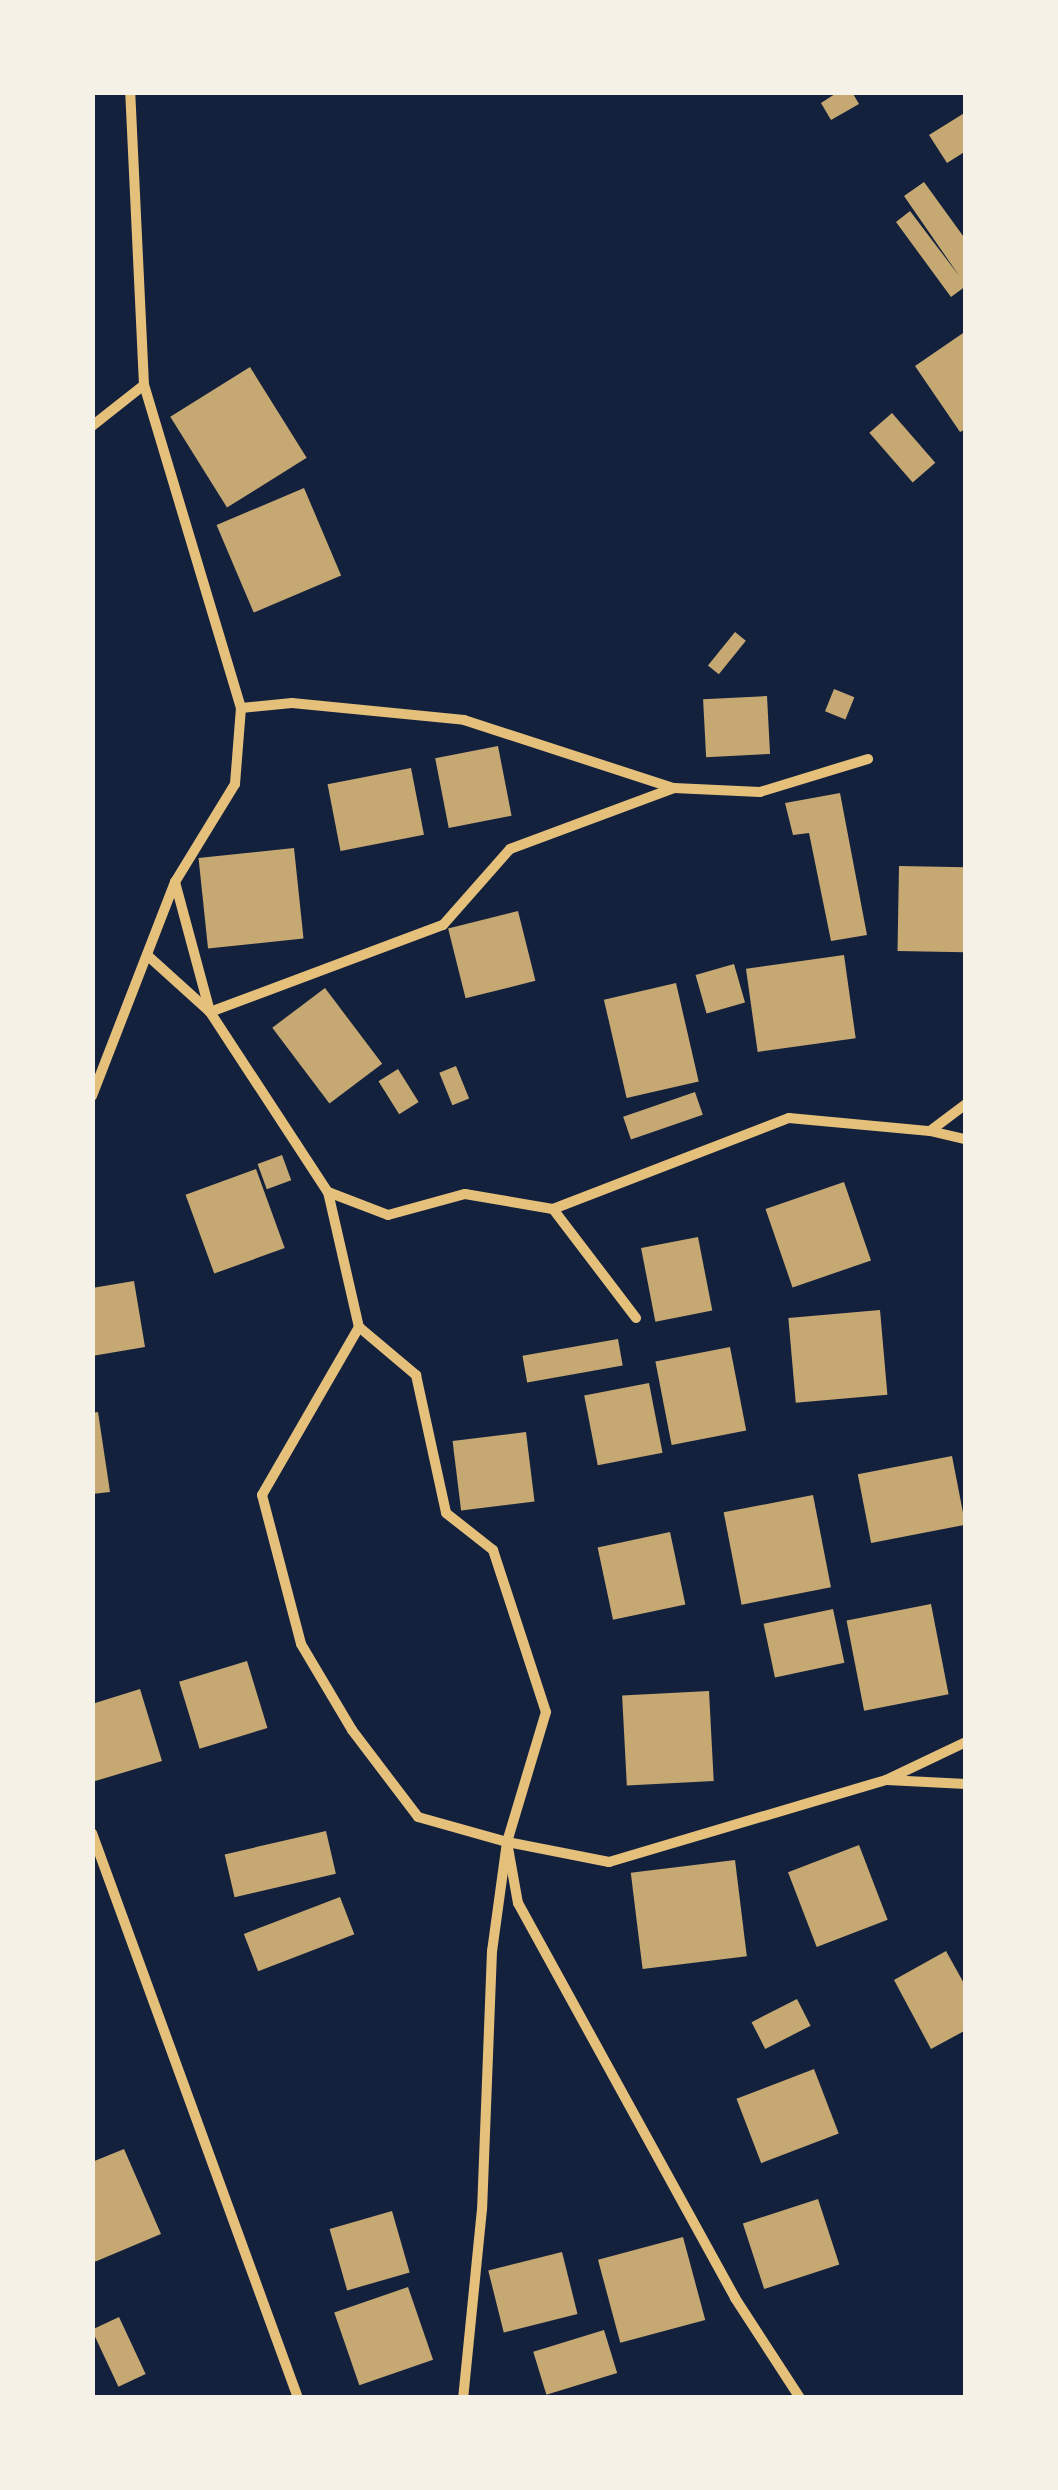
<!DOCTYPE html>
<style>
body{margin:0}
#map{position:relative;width:1058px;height:2490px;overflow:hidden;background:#14213d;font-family:"Archivo Narrow",sans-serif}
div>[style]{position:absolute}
.building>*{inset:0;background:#c6a872;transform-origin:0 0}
.minor>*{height:10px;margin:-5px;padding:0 5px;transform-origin:5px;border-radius:5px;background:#e5c07b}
span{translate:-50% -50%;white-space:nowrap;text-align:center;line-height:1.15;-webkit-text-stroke:9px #f6f1e7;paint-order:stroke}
.frame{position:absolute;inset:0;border:95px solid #f6f1e7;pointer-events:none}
</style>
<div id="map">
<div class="building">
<i style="clip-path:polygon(838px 92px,852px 92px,859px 104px,831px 120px,821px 103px)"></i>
<i style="clip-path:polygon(966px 112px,966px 151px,947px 163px,929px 135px)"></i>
<i style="clip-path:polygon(924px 182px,966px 240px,966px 286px,951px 297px,896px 222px,910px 211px,960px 277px,904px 196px)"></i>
<i style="clip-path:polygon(966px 331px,966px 429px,960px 432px,915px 366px)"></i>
<i style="left:250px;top:367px;width:107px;height:94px;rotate:58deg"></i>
<i style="left:892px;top:413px;width:66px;height:30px;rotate:49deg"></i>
<i style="left:304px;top:488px;width:95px;height:95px;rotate:67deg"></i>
<i style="left:735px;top:632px;width:14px;height:43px;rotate:39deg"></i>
<i style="left:834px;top:689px;width:22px;height:24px;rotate:22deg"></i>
<i style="left:767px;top:696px;width:58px;height:64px;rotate:87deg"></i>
<i style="left:498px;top:746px;width:71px;height:64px;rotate:79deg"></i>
<i style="left:411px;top:768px;width:68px;height:85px;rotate:79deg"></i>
<i style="clip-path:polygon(840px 793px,867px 935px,831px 941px,809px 833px,793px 835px,785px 803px)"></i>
<i style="left:294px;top:848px;width:91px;height:96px;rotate:84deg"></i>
<i style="left:899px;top:866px;width:67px;height:85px;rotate:1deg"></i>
<i style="left:518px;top:911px;width:72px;height:72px;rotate:76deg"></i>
<i style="left:844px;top:955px;width:84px;height:99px;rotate:82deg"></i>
<i style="left:734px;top:964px;width:40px;height:40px;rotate:74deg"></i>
<i style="left:676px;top:983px;width:101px;height:74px;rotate:77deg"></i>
<i style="left:325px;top:988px;width:95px;height:66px;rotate:53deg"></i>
<i style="left:456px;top:1066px;width:35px;height:18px;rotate:68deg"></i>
<i style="left:398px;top:1069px;width:39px;height:23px;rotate:58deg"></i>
<i style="left:695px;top:1092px;width:24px;height:76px;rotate:71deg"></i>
<i style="left:282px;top:1155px;width:27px;height:26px;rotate:70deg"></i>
<i style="left:256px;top:1169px;width:84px;height:75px;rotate:70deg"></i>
<i style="left:844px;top:1182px;width:83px;height:83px;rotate:71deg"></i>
<i style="left:698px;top:1237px;width:75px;height:58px;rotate:79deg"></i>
<i style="clip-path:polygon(134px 1281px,145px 1347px,92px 1356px,92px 1288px)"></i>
<i style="left:880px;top:1310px;width:85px;height:92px;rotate:85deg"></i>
<i style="left:618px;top:1339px;width:27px;height:97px;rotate:80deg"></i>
<i style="left:730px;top:1347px;width:85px;height:76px;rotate:79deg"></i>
<i style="left:649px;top:1383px;width:71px;height:66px;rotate:79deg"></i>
<i style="clip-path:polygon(98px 1412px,110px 1492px,92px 1494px,92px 1413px)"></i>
<i style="left:526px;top:1432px;width:70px;height:74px;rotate:83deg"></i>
<i style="left:952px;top:1456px;width:70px;height:96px;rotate:79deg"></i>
<i style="left:813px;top:1495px;width:94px;height:91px;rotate:79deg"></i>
<i style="left:670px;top:1532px;width:74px;height:74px;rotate:78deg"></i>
<i style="left:931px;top:1604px;width:92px;height:86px;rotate:79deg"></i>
<i style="left:833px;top:1609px;width:55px;height:71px;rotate:78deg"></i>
<i style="left:247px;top:1661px;width:70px;height:71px;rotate:73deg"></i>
<i style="clip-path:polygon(140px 1689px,162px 1761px,92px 1782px,92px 1704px)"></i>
<i style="left:709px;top:1691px;width:90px;height:87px;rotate:87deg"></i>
<i style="left:326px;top:1831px;width:44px;height:104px;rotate:77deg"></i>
<i style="left:859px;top:1845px;width:80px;height:76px;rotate:69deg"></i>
<i style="left:735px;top:1860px;width:97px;height:105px;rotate:83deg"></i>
<i style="left:340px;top:1897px;width:40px;height:103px;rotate:69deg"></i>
<i style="clip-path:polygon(946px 1951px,966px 1987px,966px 2030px,931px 2049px,894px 1980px)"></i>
<i style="left:797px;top:1999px;width:30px;height:51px;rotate:63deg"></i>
<i style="left:814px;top:2069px;width:69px;height:83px;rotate:69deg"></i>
<i style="clip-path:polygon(124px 2149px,161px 2234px,92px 2263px,92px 2162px)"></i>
<i style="left:818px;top:2199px;width:69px;height:79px;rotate:72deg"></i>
<i style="left:392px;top:2211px;width:64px;height:65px;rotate:74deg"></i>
<i style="left:683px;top:2237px;width:86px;height:88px;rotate:75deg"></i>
<i style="left:562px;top:2252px;width:64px;height:76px;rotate:76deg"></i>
<i style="left:408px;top:2287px;width:77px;height:78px;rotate:71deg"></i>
<i style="left:119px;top:2317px;width:63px;height:30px;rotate:65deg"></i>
<i style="left:604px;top:2330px;width:45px;height:74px;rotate:73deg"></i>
</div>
<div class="minor">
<i style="left:92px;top:426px;width:66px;rotate:-38.3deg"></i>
<i style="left:241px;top:708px;width:51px;rotate:-5.6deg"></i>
<i style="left:292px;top:703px;width:173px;rotate:5.6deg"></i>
<i style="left:464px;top:720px;width:220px;rotate:18deg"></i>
<i style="left:175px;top:882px;width:135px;rotate:74.9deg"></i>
<i style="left:210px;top:1012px;width:215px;rotate:56.8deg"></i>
<i style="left:328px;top:1192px;width:139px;rotate:77.1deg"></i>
<i style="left:359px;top:1327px;width:194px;rotate:120deg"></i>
<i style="left:262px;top:1495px;width:154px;rotate:75.3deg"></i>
<i style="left:301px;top:1644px;width:100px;rotate:59.3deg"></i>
<i style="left:352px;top:1730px;width:109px;rotate:52.8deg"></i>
<i style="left:418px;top:1817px;width:92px;rotate:15.7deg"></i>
<i style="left:507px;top:1842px;width:62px;rotate:79.8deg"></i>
<i style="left:518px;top:1903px;width:451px;rotate:61.2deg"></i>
<i style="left:735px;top:2298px;width:119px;rotate:57deg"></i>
<i style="left:147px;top:955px;width:85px;rotate:42.1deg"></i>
<i style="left:210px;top:1012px;width:249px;rotate:-20.5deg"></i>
<i style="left:443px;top:925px;width:101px;rotate:-48.6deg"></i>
<i style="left:510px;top:849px;width:175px;rotate:-20.4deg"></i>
<i style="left:674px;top:788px;width:86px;rotate:2.7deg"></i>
<i style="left:760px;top:792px;width:113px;rotate:-17deg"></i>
<i style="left:92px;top:1096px;width:230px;rotate:-68.8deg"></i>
<i style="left:175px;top:882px;width:115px;rotate:-58.5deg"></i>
<i style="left:235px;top:784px;width:76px;rotate:-85.5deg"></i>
<i style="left:241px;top:708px;width:337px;rotate:-106.7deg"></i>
<i style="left:144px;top:385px;width:293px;rotate:-92.7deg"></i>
<i style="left:930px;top:1131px;width:37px;rotate:13deg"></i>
<i style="left:328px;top:1192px;width:64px;rotate:21deg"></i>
<i style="left:388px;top:1215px;width:80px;rotate:-15.3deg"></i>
<i style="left:465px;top:1194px;width:89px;rotate:9.7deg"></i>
<i style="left:553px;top:1209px;width:253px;rotate:-21.1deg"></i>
<i style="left:789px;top:1118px;width:142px;rotate:5.3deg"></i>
<i style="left:930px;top:1131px;width:45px;rotate:-36.9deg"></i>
<i style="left:553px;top:1209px;width:137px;rotate:52.7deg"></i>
<i style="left:359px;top:1327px;width:75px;rotate:40.1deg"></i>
<i style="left:416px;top:1375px;width:141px;rotate:77.7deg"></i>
<i style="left:446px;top:1513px;width:60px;rotate:38.2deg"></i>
<i style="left:493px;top:1550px;width:170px;rotate:71.9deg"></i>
<i style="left:546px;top:1712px;width:136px;rotate:106.7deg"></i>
<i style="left:507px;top:1842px;width:110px;rotate:97.8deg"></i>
<i style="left:492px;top:1951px;width:258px;rotate:92.2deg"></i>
<i style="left:482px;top:2209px;width:190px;rotate:95.7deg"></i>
<i style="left:887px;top:1780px;width:79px;rotate:2.9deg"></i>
<i style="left:92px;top:1833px;width:601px;rotate:69.97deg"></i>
<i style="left:507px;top:1842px;width:104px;rotate:11.1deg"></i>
<i style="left:609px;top:1862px;width:289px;rotate:-16.5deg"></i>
<i style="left:886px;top:1780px;width:89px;rotate:-25.4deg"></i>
</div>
<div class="frame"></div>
</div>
